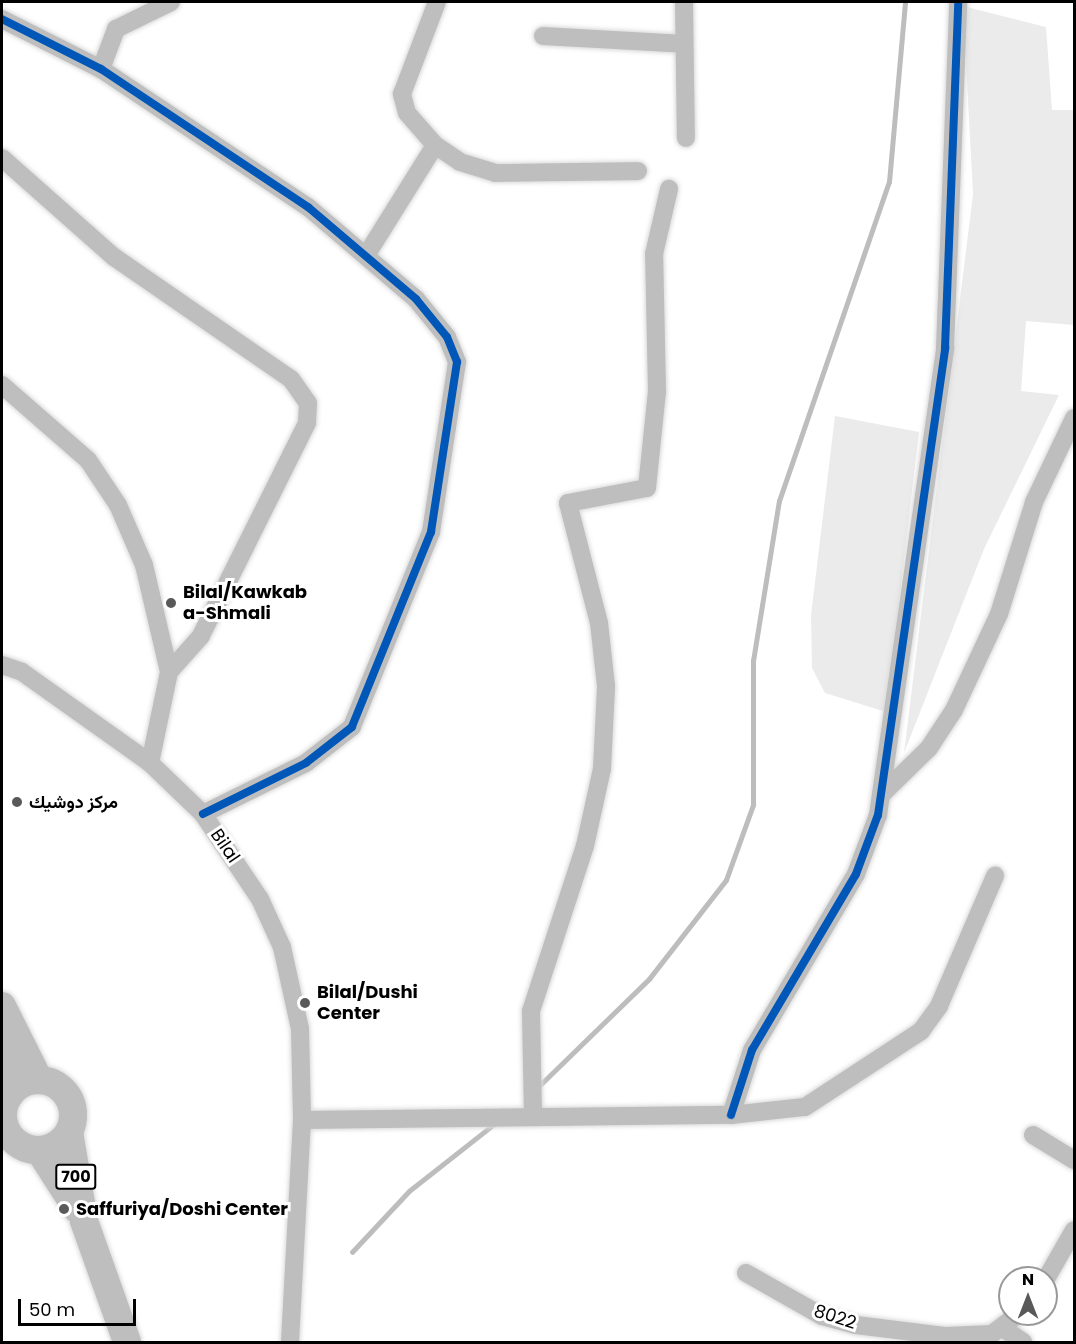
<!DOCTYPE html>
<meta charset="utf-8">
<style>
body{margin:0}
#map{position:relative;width:1076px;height:1344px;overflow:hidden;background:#fff;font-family:Poppins,Vazirmatn,sans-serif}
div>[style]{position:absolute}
.green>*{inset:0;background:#ebebeb}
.stream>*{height:4.5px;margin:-2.25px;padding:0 2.25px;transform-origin:2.25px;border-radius:2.25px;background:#bdbdbd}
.roads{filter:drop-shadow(0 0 2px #dbdbdb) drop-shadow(0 0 2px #dbdbdb)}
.minor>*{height:18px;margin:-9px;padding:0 9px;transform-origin:9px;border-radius:9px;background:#bebebe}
.primary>*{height:28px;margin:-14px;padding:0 14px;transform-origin:14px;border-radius:14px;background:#bebebe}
.primary>.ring{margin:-14px;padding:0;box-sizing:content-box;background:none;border:28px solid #bebebe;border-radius:50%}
.cycleway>*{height:8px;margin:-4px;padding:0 4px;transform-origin:4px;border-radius:4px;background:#0057b8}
.dots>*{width:16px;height:16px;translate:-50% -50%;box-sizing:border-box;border:3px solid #fff;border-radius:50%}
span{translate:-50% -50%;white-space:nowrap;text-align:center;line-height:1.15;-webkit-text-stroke:6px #fff;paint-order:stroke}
.shield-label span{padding:2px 4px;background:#fff;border:2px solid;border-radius:4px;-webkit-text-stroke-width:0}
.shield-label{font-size:16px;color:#000;font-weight:700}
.poi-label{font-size:18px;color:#000;font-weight:700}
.left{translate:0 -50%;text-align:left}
.street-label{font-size:18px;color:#000}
.frame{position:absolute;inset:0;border:3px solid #000;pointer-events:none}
.north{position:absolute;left:998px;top:1266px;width:60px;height:60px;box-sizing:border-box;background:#fff;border:2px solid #999;border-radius:50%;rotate:0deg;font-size:16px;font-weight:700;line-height:24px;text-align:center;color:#000}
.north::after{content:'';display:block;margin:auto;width:21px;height:27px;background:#595959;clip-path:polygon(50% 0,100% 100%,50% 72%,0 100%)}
.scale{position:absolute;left:18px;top:1299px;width:118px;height:27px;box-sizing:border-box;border:3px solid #000;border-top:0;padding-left:8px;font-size:18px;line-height:21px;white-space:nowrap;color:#000;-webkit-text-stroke:4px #fff;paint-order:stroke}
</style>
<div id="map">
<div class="green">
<i style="clip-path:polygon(963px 6px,1046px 27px,1052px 110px,1074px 110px,1074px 325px,1026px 321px,1021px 391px,1059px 395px,984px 549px,904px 753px,973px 194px)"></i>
<i style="clip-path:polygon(835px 416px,919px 432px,886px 712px,825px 693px,812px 668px,811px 615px)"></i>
</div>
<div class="stream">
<i style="left:540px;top:1085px;width:152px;rotate:-44.2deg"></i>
<i style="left:649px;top:979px;width:125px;rotate:-52.1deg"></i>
<i style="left:726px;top:880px;width:80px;rotate:-70.2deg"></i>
<i style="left:753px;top:805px;width:144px;rotate:-90deg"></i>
<i style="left:753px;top:661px;width:162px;rotate:-80.8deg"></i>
<i style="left:779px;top:501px;width:337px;rotate:-71deg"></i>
<i style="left:889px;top:182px;width:181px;rotate:-84.9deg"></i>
<i style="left:352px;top:1252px;width:83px;rotate:-46.9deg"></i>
<i style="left:409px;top:1191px;width:108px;rotate:-38.2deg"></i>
</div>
<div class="roads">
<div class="minor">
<i style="left:684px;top:2px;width:136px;rotate:89.2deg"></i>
<i style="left:2px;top:19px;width:111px;rotate:26.8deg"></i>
<i style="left:101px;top:69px;width:249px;rotate:33.7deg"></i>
<i style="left:308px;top:207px;width:142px;rotate:40.4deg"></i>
<i style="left:416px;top:299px;width:49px;rotate:50.8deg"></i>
<i style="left:447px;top:337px;width:27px;rotate:68deg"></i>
<i style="left:457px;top:362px;width:172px;rotate:98.7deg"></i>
<i style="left:431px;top:532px;width:210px;rotate:112.1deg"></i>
<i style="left:352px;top:727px;width:58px;rotate:142deg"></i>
<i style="left:306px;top:763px;width:115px;rotate:153.7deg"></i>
<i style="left:543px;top:36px;width:141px;rotate:3.2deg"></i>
<i style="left:101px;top:69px;width:43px;rotate:-69.4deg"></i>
<i style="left:116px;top:29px;width:61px;rotate:-26.1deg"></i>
<i style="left:435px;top:145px;width:30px;rotate:34deg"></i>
<i style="left:460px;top:162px;width:37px;rotate:17deg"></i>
<i style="left:495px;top:173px;width:143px;rotate:-0.8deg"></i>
<i style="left:2px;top:158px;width:149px;rotate:41.5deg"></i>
<i style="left:114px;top:257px;width:215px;rotate:34.6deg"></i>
<i style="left:291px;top:379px;width:29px;rotate:55deg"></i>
<i style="left:308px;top:403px;width:20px;rotate:93deg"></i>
<i style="left:307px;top:423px;width:238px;rotate:116.5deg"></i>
<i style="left:201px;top:636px;width:48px;rotate:131.6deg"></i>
<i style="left:367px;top:254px;width:128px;rotate:-58deg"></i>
<i style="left:435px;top:145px;width:43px;rotate:-131.2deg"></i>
<i style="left:407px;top:113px;width:20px;rotate:-105deg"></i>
<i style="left:402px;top:94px;width:98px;rotate:-69.2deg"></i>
<i style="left:2px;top:385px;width:114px;rotate:41.1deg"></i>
<i style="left:88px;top:460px;width:54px;rotate:56.3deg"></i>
<i style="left:118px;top:505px;width:65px;rotate:66.6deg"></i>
<i style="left:144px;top:565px;width:110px;rotate:76.8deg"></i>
<i style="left:169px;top:672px;width:93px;rotate:101.8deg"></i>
<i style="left:150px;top:763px;width:74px;rotate:43.9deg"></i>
<i style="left:203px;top:814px;width:102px;rotate:56.2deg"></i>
<i style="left:260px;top:899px;width:53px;rotate:65.4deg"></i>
<i style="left:282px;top:947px;width:84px;rotate:77.6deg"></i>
<i style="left:300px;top:1029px;width:91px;rotate:88.7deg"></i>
<i style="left:302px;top:1120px;width:222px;rotate:93.1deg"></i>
<i style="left:2px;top:665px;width:21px;rotate:19deg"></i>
<i style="left:22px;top:672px;width:157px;rotate:35.4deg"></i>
<i style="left:881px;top:795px;width:67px;rotate:-44.4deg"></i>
<i style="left:929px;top:748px;width:45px;rotate:-56.7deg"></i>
<i style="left:954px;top:710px;width:106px;rotate:-64.9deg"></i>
<i style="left:999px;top:614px;width:117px;rotate:-72.6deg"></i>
<i style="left:1034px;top:502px;width:93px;rotate:-64.5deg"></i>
<i style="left:533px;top:1115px;width:104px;rotate:-91.1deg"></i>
<i style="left:531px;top:1011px;width:174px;rotate:-71.9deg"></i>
<i style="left:585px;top:846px;width:79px;rotate:-77.6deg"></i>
<i style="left:602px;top:769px;width:83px;rotate:-87.2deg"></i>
<i style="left:606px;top:686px;width:63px;rotate:-96.3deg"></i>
<i style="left:599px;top:623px;width:124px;rotate:-104.5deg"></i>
<i style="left:568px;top:503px;width:80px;rotate:-10.8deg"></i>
<i style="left:647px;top:488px;width:97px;rotate:-84.1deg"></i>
<i style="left:657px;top:392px;width:138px;rotate:-91.2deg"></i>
<i style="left:654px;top:254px;width:67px;rotate:-77deg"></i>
<i style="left:731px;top:1115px;width:68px;rotate:-72.1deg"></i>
<i style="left:752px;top:1050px;width:204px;rotate:-59.4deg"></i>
<i style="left:856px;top:874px;width:63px;rotate:-69.6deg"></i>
<i style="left:878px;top:815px;width:472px;rotate:-81.8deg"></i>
<i style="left:945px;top:348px;width:346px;rotate:-87.8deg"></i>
<i style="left:302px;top:1120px;width:429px;rotate:-0.7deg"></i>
<i style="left:731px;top:1115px;width:74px;rotate:-6.2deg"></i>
<i style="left:805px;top:1107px;width:139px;rotate:-33.2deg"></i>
<i style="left:921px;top:1031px;width:31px;rotate:-54deg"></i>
<i style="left:939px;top:1006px;width:142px;rotate:-66.7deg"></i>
<i style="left:2px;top:1128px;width:9px;rotate:36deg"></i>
<i style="left:1033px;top:1135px;width:48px;rotate:31.4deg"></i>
<i style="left:746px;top:1273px;width:87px;rotate:29.5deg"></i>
<i style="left:822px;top:1316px;width:35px;rotate:15deg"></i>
<i style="left:856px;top:1325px;width:91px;rotate:7deg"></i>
<i style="left:946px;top:1336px;width:46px;rotate:-2.5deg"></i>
<i style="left:992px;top:1334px;width:34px;rotate:-37deg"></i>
<i style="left:1046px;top:1279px;width:56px;rotate:-60.3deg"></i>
<i style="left:1004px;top:1329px;width:23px;rotate:34deg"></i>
</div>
<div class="primary">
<i style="left:2px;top:1006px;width:83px;rotate:63.4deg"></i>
<i style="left:2px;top:1045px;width:22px;rotate:68deg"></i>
<i style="left:10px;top:1065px;width:28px;rotate:88deg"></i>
<i class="ring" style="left:3px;top:1080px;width:42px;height:42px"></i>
<i style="left:69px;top:1132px;width:90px;rotate:80.4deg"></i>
<i style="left:84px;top:1221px;width:128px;rotate:70.4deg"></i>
<i style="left:39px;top:1150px;width:70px;rotate:57.2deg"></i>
</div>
</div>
<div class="cycleway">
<i style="left:2px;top:19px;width:111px;rotate:26.8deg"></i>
<i style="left:101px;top:69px;width:249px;rotate:33.7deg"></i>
<i style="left:308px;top:207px;width:142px;rotate:40.4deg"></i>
<i style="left:416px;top:299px;width:49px;rotate:50.8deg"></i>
<i style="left:447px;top:337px;width:27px;rotate:68deg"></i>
<i style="left:457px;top:362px;width:172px;rotate:98.7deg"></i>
<i style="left:431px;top:532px;width:210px;rotate:112.1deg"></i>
<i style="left:352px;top:727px;width:58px;rotate:142deg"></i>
<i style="left:306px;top:763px;width:115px;rotate:153.7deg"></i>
<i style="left:731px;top:1115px;width:68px;rotate:-72.1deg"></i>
<i style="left:752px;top:1050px;width:204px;rotate:-59.4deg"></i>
<i style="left:856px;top:874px;width:63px;rotate:-69.6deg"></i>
<i style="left:878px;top:815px;width:472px;rotate:-81.8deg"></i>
<i style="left:945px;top:348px;width:346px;rotate:-87.8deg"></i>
</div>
<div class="dots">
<i style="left:171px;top:603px;background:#595959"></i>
<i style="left:17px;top:802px;background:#595959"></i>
<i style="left:305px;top:1003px;background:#595959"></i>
<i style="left:64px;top:1209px;background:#595959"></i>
</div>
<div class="shield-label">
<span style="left:76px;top:1177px">700</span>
</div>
<div class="poi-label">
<span class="left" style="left:183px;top:603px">Bilal/Kawkab<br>a-Shmali</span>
<span class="left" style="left:29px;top:802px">مركز دوشيك</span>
<span class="left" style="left:317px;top:1003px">Bilal/Dushi<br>Center</span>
<span class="left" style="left:76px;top:1209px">Saffuriya/Doshi Center</span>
</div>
<div class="street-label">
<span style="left:225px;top:846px;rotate:56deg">Bilal</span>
<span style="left:835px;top:1317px;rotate:18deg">8022</span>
</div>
<div class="frame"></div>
<div class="north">N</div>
<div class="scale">50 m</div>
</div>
